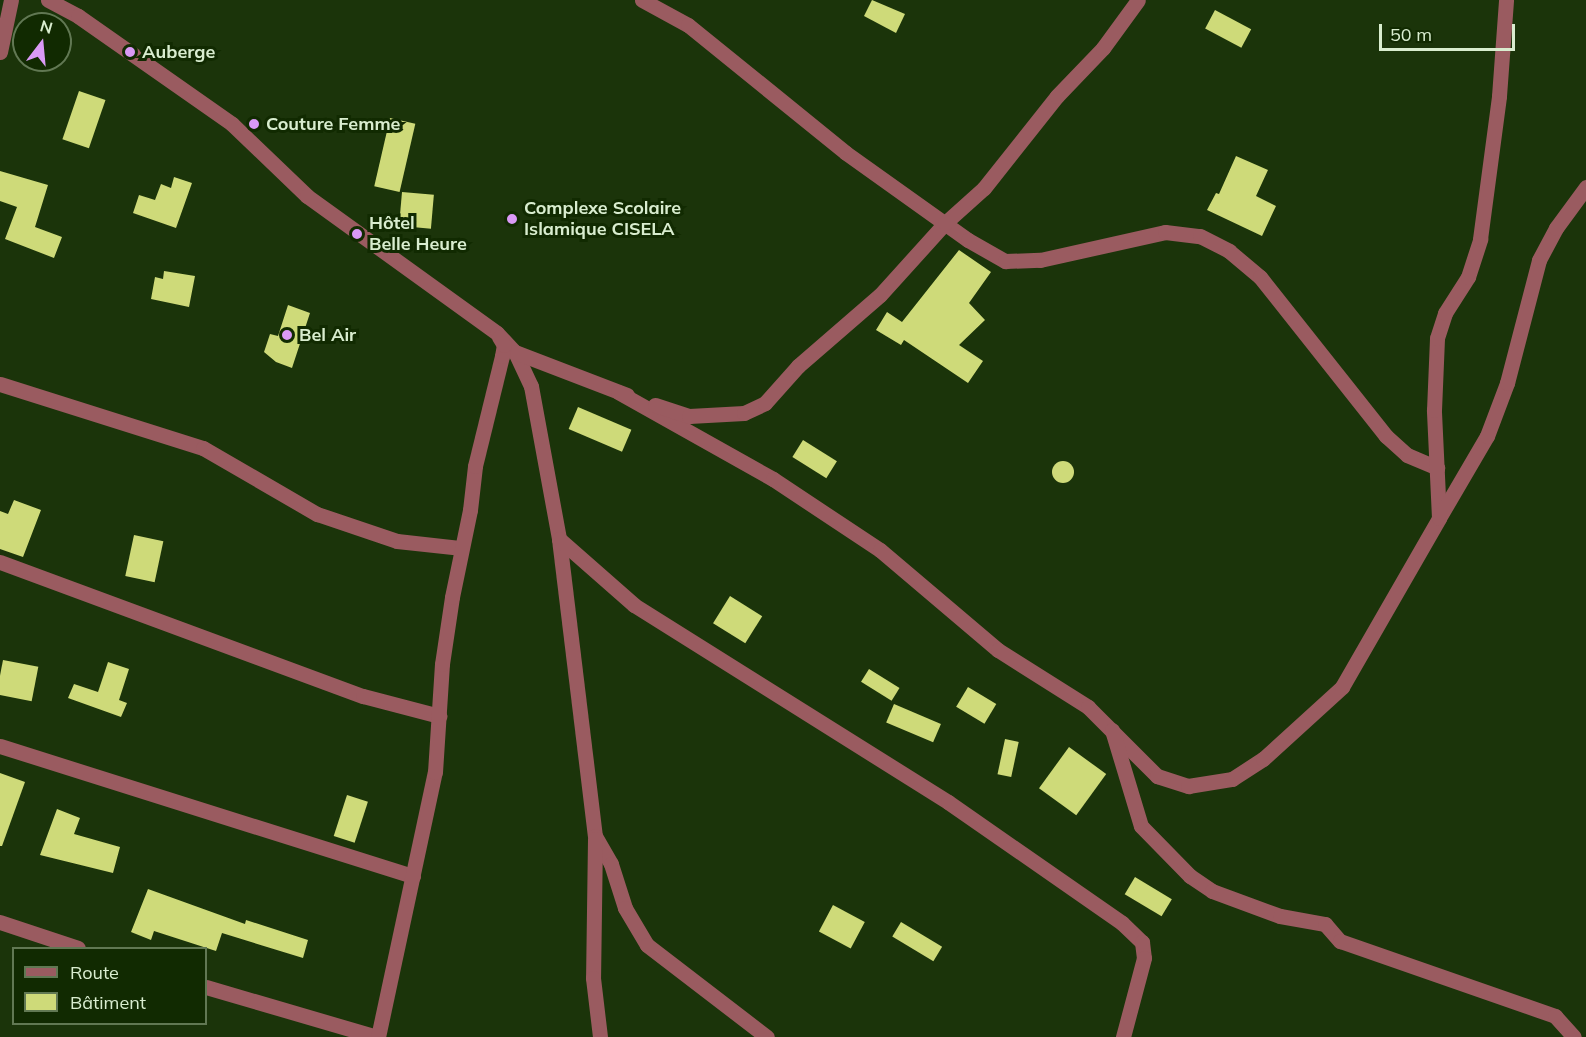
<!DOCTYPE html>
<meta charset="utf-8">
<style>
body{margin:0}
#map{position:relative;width:1586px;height:1037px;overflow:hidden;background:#1b340a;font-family:Mulish,sans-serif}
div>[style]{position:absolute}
.building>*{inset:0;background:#ceda79;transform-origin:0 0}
.round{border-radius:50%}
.minor>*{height:15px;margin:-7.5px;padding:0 7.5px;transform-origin:7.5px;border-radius:7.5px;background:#9a5b60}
.dots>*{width:16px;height:16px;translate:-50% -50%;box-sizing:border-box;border:3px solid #112a01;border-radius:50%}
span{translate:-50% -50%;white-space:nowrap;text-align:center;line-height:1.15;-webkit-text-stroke:6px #112a01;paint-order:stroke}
.poi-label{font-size:18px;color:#d9edcf;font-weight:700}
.left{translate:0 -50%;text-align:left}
.legend{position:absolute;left:12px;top:947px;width:195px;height:78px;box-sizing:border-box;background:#112a01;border:2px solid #617853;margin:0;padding:8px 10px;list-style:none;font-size:18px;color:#d9edcf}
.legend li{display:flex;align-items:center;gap:12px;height:30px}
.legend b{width:30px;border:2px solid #617853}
.north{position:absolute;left:12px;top:12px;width:60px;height:60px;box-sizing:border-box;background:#112a01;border:2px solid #617853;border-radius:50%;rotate:16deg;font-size:16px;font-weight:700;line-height:24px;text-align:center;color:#d9edcf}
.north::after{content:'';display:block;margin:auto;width:21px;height:27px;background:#da9af6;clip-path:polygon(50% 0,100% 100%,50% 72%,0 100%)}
.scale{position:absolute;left:1379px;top:24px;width:136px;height:27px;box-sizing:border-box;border:3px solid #d9edcf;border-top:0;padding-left:8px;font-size:18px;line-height:21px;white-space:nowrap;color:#d9edcf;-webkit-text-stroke:4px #112a01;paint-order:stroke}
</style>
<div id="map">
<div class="building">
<i style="clip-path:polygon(872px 0,905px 14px,896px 33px,864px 16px)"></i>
<i style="left:1215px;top:10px;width:41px;height:21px;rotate:28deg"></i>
<i style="left:79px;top:91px;width:28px;height:51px;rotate:19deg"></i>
<i style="left:390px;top:118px;width:26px;height:70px;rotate:13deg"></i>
<i style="clip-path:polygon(1236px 156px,1268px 170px,1256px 196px,1276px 206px,1262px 236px,1207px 210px,1216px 193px,1219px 194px)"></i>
<i style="clip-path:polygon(0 171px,48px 185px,35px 227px,62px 237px,54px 258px,5px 239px,17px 207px,0 201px)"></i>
<i style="clip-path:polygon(174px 177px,192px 183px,176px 228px,133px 213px,139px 195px,155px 200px,161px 184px,171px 188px)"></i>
<i style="left:402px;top:192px;width:32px;height:34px;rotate:5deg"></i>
<i style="clip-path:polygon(959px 250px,991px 272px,969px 303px,985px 320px,959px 345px,983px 361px,968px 383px,904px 340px,901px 345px,876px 330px,887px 312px,902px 322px)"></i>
<i style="clip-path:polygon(164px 271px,195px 276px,189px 307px,151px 299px,155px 277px,163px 279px)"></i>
<i style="clip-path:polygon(288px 305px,310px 313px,292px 368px,276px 362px,264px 352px,270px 334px,278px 336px)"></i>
<i style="left:578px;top:407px;width:58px;height:24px;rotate:23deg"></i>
<i style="left:803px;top:440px;width:40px;height:20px;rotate:32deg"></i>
<i class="round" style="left:1052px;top:461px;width:22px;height:22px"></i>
<i style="clip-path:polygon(14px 500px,41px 510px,23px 557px,0 549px,0 511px,8px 514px)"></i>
<i style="left:134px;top:535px;width:30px;height:42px;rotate:12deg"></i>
<i style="left:730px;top:596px;width:38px;height:32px;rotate:32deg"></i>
<i style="left:3px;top:660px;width:36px;height:35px;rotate:11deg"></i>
<i style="clip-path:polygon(108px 662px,129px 669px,119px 700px,127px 703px,121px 717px,68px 698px,74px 684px,98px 692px)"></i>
<i style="left:869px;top:669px;width:36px;height:15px;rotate:32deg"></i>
<i style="left:968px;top:687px;width:33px;height:23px;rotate:31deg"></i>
<i style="left:894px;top:704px;width:51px;height:20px;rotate:23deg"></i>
<i style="left:1005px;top:739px;width:14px;height:36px;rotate:12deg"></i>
<i style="left:1069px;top:747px;width:46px;height:51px;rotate:36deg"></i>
<i style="clip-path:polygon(0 773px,25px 782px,2px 846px,0 846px)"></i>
<i style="left:347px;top:795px;width:22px;height:43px;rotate:18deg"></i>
<i style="clip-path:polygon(57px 809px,80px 818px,74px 834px,120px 847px,113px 873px,40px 855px)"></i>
<i style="left:1135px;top:877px;width:43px;height:20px;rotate:31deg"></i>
<i style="clip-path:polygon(148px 889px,245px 924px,246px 920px,308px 940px,303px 958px,222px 933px,216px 951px,154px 931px,151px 940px,131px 932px)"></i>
<i style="left:833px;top:905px;width:36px;height:30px;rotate:28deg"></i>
<i style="left:901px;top:922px;width:48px;height:17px;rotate:31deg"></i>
</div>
<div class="minor">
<i style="left:48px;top:0;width:34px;rotate:28deg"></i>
<i style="left:78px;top:16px;width:188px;rotate:35deg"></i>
<i style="left:232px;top:124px;width:104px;rotate:43.8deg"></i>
<i style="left:307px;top:196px;width:234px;rotate:35.8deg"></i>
<i style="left:497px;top:333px;width:26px;rotate:47deg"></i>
<i style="left:515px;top:352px;width:38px;rotate:65deg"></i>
<i style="left:531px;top:386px;width:156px;rotate:79.6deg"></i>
<i style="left:559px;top:539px;width:299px;rotate:83.1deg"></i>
<i style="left:595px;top:836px;width:32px;rotate:60deg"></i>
<i style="left:611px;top:864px;width:46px;rotate:72.3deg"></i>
<i style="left:625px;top:908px;width:43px;rotate:59.3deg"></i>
<i style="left:647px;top:945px;width:151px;rotate:37.5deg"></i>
<i style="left:642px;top:0;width:52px;rotate:28.5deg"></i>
<i style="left:688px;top:25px;width:203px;rotate:39deg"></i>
<i style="left:846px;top:153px;width:150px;rotate:35.5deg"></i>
<i style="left:968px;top:240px;width:43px;rotate:29.6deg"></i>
<i style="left:1005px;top:261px;width:35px;rotate:-2deg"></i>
<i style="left:1040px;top:260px;width:128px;rotate:-12.6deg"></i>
<i style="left:1165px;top:232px;width:35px;rotate:7deg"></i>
<i style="left:1200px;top:236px;width:33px;rotate:27deg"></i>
<i style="left:1229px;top:251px;width:40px;rotate:40deg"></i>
<i style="left:1260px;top:277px;width:203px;rotate:51.6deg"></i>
<i style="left:1386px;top:436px;width:28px;rotate:42deg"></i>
<i style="left:1407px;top:455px;width:33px;rotate:23deg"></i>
<i style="left:0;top:52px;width:53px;rotate:-78.1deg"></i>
<i style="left:515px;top:352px;width:120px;rotate:21deg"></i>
<i style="left:0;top:384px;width:213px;rotate:17.5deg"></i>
<i style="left:203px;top:448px;width:132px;rotate:30.1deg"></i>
<i style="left:317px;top:514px;width:84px;rotate:18.6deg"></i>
<i style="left:397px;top:541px;width:63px;rotate:6.3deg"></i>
<i style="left:618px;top:392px;width:178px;rotate:29.3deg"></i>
<i style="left:773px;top:479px;width:128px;rotate:33.6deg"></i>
<i style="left:880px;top:550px;width:155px;rotate:40.3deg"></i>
<i style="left:998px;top:650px;width:107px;rotate:32.3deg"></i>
<i style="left:1088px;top:707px;width:98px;rotate:45deg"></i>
<i style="left:1157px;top:776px;width:33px;rotate:18deg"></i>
<i style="left:1188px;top:786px;width:45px;rotate:-9deg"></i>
<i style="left:1232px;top:779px;width:37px;rotate:-33deg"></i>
<i style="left:1263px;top:759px;width:107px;rotate:-42.3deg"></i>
<i style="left:1342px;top:687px;width:195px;rotate:-60.1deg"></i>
<i style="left:1439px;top:518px;width:108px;rotate:-92.7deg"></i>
<i style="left:1434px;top:410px;width:72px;rotate:-87.6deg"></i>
<i style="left:1437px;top:338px;width:26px;rotate:-72deg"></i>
<i style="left:1445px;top:313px;width:43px;rotate:-57.4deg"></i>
<i style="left:1468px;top:277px;width:40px;rotate:-72deg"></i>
<i style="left:1480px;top:239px;width:144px;rotate:-82.4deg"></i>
<i style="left:1499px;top:96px;width:96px;rotate:-85.8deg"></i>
<i style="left:655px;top:405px;width:36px;rotate:18deg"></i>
<i style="left:689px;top:416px;width:55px;rotate:-3.1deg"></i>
<i style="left:744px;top:413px;width:23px;rotate:-25deg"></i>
<i style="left:765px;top:403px;width:50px;rotate:-48.3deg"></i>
<i style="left:798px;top:366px;width:108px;rotate:-40.9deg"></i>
<i style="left:880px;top:295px;width:97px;rotate:-47.9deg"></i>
<i style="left:945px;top:223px;width:52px;rotate:-41.9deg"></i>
<i style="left:984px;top:188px;width:117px;rotate:-51.6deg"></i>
<i style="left:1057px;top:96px;width:66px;rotate:-46.2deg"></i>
<i style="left:1103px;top:48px;width:59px;rotate:-53.9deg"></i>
<i style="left:1439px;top:518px;width:95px;rotate:-59.7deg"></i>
<i style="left:1487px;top:436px;width:57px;rotate:-69.3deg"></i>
<i style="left:1507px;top:383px;width:127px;rotate:-75.4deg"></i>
<i style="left:1539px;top:260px;width:36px;rotate:-62deg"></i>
<i style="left:1556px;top:228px;width:51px;rotate:-53.8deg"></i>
<i style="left:559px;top:539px;width:100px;rotate:41.3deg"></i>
<i style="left:634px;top:605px;width:371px;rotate:32.1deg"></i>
<i style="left:948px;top:802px;width:212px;rotate:34.8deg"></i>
<i style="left:1122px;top:923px;width:28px;rotate:44deg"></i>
<i style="left:1142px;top:942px;width:16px;rotate:83deg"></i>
<i style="left:1144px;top:958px;width:82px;rotate:104.9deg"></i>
<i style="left:0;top:562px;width:387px;rotate:20.3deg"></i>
<i style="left:363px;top:696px;width:79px;rotate:14.7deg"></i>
<i style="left:1112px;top:730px;width:100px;rotate:73.2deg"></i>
<i style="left:1141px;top:826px;width:70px;rotate:45.6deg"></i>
<i style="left:1190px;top:876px;width:27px;rotate:34deg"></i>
<i style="left:1212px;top:891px;width:72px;rotate:20.2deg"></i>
<i style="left:1280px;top:916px;width:46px;rotate:10.1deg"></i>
<i style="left:1325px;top:924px;width:23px;rotate:49deg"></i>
<i style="left:1340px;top:941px;width:228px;rotate:19.2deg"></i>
<i style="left:1555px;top:1016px;width:28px;rotate:48deg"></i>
<i style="left:0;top:746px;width:433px;rotate:17.5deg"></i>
<i style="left:595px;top:839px;width:139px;rotate:90.8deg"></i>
<i style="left:593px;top:978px;width:59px;rotate:83.2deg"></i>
<i style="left:0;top:922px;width:82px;rotate:18.4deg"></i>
<i style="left:206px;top:987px;width:178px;rotate:16.3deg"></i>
<i style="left:378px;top:1037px;width:271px;rotate:-77.9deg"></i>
<i style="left:435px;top:772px;width:108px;rotate:-86.3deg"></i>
<i style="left:442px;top:664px;width:68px;rotate:-81.5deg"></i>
<i style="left:452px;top:597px;width:89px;rotate:-78.3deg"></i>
<i style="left:470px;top:510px;width:44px;rotate:-83.5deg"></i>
<i style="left:475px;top:466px;width:113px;rotate:-76.2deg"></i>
<i style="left:502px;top:356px;width:11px;rotate:-80deg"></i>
<i style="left:504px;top:345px;width:9px;rotate:-122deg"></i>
</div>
<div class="dots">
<i style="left:130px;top:52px;background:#da9af6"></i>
<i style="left:254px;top:124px;background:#da9af6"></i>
<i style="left:512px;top:219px;background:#da9af6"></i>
<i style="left:357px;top:234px;background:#da9af6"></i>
<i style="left:287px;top:335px;background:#da9af6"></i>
</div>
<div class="poi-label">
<span class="left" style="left:142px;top:52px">Auberge</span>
<span class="left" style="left:266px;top:124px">Couture Femme</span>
<span class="left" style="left:524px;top:219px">Complexe Scolaire<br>Islamique CISELA</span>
<span class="left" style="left:369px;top:234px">Hôtel<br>Belle Heure</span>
<span class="left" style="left:299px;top:335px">Bel Air</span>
</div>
<ul class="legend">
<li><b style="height:8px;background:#9a5b60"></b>Route</li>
<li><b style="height:16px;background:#ceda79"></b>Bâtiment</li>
</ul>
<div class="north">N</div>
<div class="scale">50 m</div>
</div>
